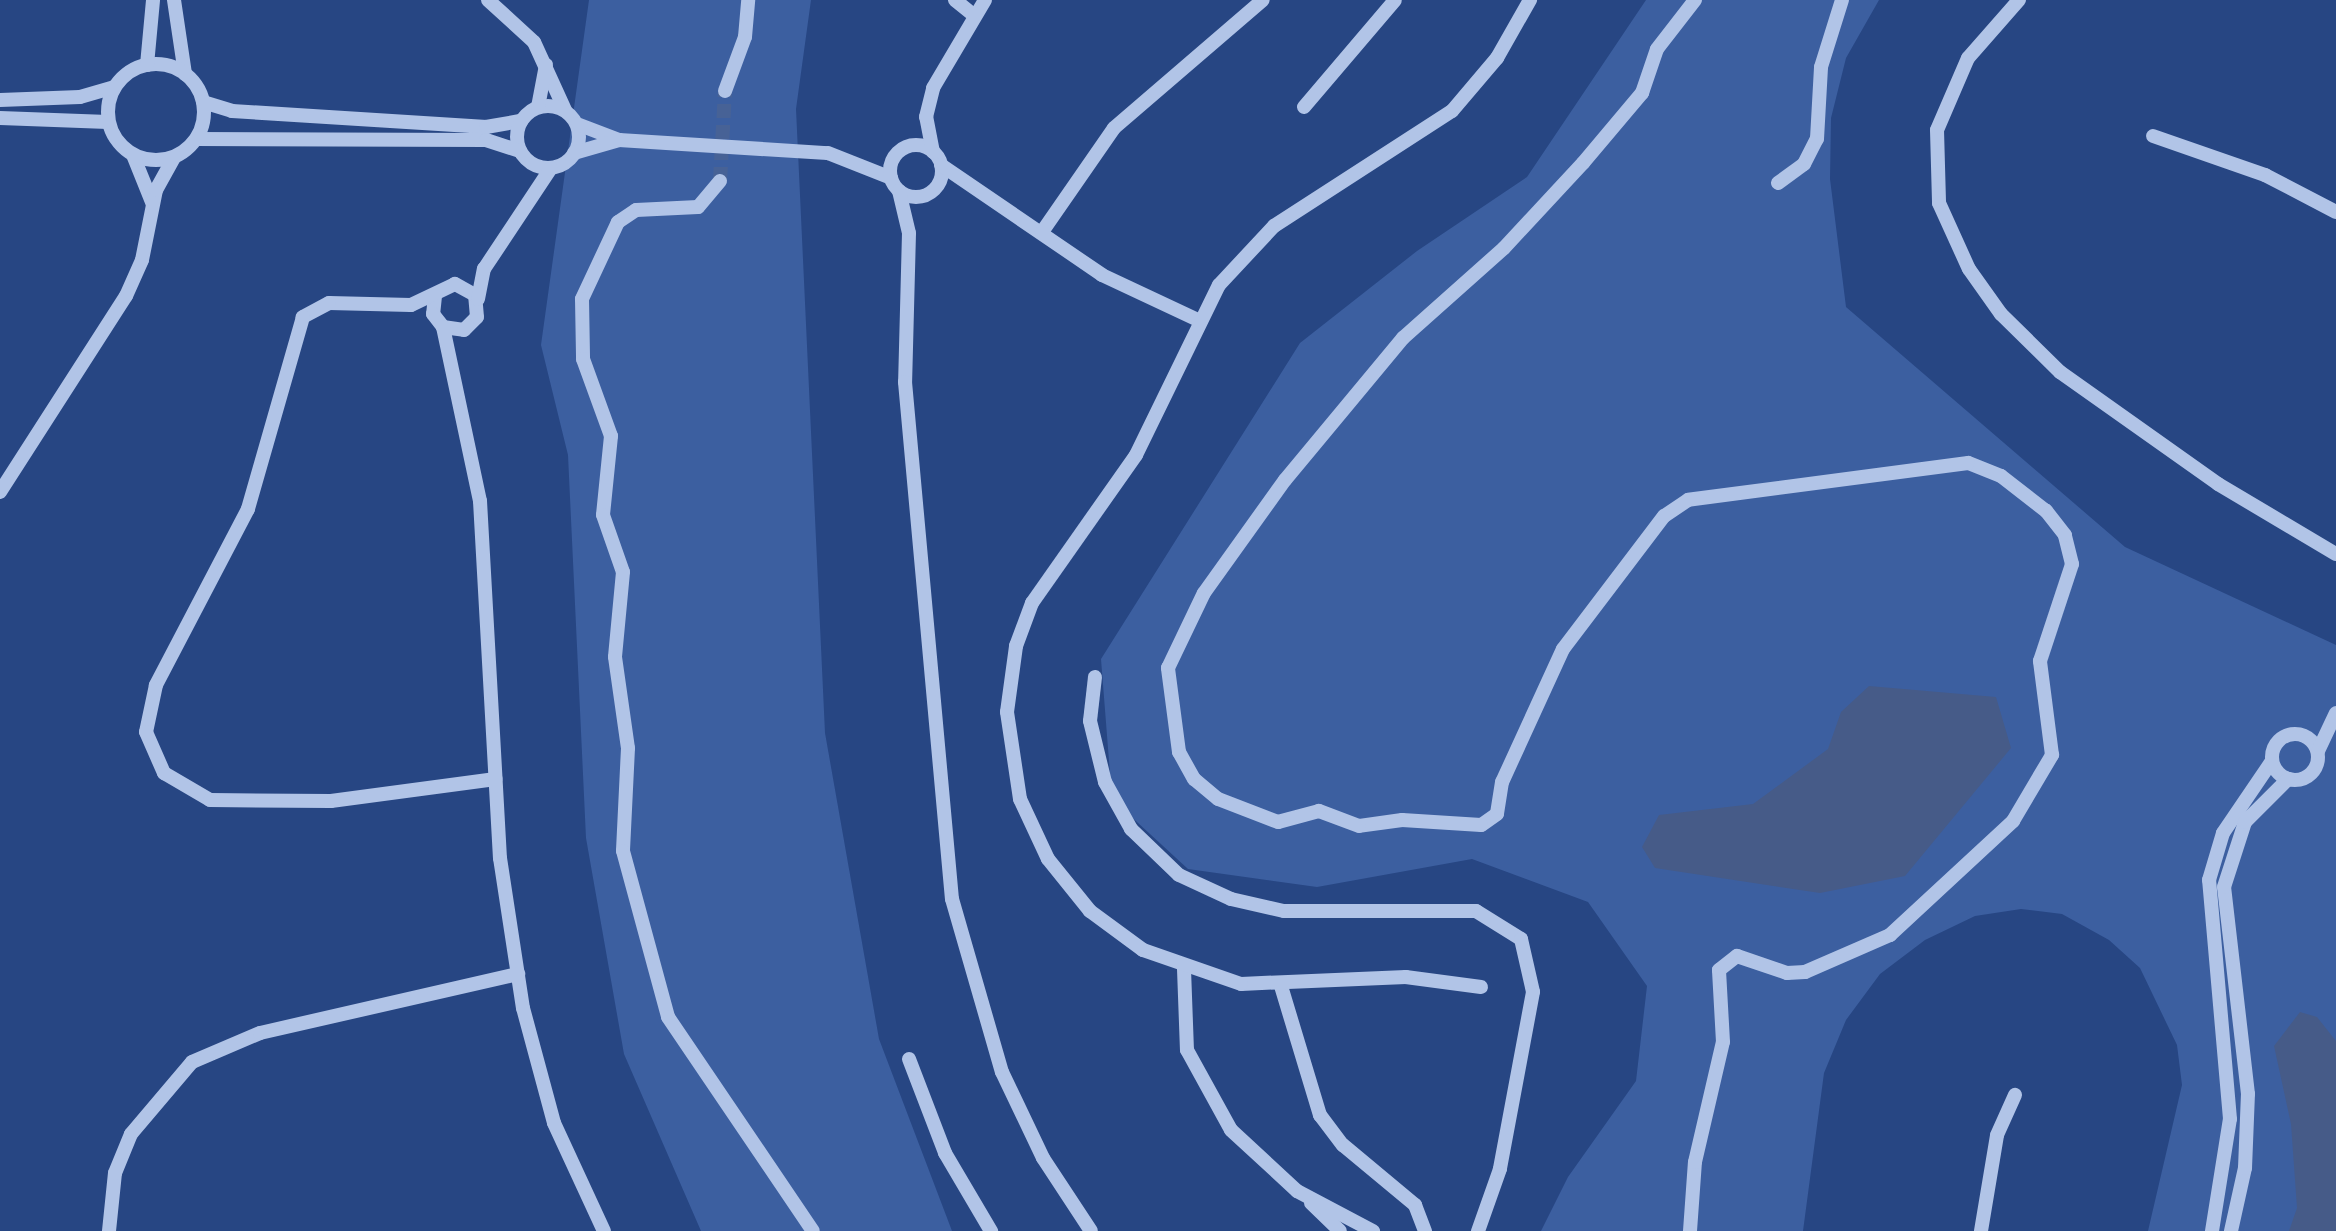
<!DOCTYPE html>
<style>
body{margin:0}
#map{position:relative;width:2336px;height:1231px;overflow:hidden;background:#274683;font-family:"Asap Condensed",sans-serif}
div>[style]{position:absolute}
.green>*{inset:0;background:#3c5fa0}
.water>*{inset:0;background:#465b88}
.minor-tunnel>*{height:14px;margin-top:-7px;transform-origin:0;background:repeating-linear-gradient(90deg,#476296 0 14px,transparent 0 21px)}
.minor>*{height:14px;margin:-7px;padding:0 7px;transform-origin:7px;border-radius:7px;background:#b1c4e7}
.minor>.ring{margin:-7px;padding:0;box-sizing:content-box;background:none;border:14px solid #b1c4e7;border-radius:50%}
span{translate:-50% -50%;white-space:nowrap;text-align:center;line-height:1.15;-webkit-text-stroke:6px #274683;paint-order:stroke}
</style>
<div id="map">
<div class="green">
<div style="clip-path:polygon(589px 0,811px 0,796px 109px,825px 733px,879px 1039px,952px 1231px,701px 1231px,624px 1054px,586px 838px,568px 455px,541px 345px)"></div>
<div style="clip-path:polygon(1646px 0,1879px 0,1846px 58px,1831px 118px,1830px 179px,1846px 307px,2125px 547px,2336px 645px,2336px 1231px,2148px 1231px,2182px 1085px,2177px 1045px,2140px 968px,2109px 940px,2062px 914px,2021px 909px,1975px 916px,1925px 940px,1880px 974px,1846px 1020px,1824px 1073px,1803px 1231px,1541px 1231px,1568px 1177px,1636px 1081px,1647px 986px,1588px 902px,1472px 859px,1317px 887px,1188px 869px,1112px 799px,1101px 659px,1300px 343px,1417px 251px,1527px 177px)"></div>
</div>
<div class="water">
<div style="clip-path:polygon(1869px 686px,1996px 697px,2011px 748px,1905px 876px,1820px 893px,1655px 868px,1642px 847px,1659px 815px,1753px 804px,1828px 749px,1841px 712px)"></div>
<div style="clip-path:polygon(2300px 1012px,2317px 1017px,2336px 1041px,2336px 1231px,2289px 1231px,2297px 1208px,2291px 1124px,2274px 1046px)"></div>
</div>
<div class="minor-tunnel">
<div style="left:720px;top:181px;width:90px;rotate:-86.8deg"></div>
</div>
<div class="minor">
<div style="left:174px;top:0;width:75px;rotate:81.5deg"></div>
<div style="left:488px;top:0;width:62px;rotate:42.4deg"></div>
<div style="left:534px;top:42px;width:75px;rotate:65.5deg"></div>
<div style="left:955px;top:0;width:22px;rotate:39deg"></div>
<div style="left:2019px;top:0;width:77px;rotate:131.3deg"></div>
<div style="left:1968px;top:58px;width:78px;rotate:113.3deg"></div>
<div style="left:1937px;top:130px;width:73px;rotate:88.4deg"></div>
<div style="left:1939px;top:203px;width:72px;rotate:65.6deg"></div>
<div style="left:1969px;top:269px;width:55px;rotate:54.6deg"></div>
<div style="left:2001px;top:314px;width:83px;rotate:44.5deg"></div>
<div style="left:2060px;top:372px;width:194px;rotate:35.3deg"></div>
<div style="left:2218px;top:484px;width:137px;rotate:30.7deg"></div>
<div class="ring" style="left:108px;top:64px;width:82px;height:82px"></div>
<div style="left:147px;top:65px;width:65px;rotate:-84.7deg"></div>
<div style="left:725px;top:91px;width:58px;rotate:-69.7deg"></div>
<div style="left:745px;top:37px;width:37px;rotate:-85deg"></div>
<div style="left:0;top:100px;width:80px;rotate:-2.1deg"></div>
<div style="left:80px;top:97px;width:35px;rotate:-16deg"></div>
<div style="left:203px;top:102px;width:30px;rotate:17deg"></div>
<div style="left:232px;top:111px;width:255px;rotate:3.6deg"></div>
<div style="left:486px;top:127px;width:36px;rotate:-10deg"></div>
<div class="ring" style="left:517px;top:106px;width:48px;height:48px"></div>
<div style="left:538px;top:107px;width:43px;rotate:-79.2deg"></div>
<div style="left:1304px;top:107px;width:140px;rotate:-49.6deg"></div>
<div style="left:0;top:118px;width:108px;rotate:2.1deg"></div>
<div style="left:577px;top:124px;width:45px;rotate:20.9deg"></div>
<div style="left:619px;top:140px;width:209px;rotate:3.6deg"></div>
<div style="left:828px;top:153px;width:68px;rotate:21.6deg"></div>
<div style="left:2153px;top:136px;width:119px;rotate:19.2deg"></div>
<div style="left:2265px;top:175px;width:80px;rotate:27.5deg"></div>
<div style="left:196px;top:139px;width:290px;rotate:0.2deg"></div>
<div style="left:486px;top:140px;width:36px;rotate:18deg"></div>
<div class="ring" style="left:890px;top:145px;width:38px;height:38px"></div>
<div style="left:933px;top:152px;width:36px;rotate:-101deg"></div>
<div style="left:926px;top:117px;width:30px;rotate:-76deg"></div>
<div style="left:933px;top:88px;width:102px;rotate:-59.4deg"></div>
<div style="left:574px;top:153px;width:47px;rotate:-16.1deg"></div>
<div style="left:133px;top:155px;width:51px;rotate:68deg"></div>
<div style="left:941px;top:165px;width:195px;rotate:34.3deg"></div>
<div style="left:1102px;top:275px;width:106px;rotate:25.1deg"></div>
<div style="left:720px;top:181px;width:34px;rotate:130deg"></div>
<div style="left:698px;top:207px;width:62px;rotate:177.2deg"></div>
<div style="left:636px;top:210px;width:22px;rotate:146deg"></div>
<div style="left:618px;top:222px;width:85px;rotate:115.1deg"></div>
<div style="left:582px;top:299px;width:60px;rotate:89deg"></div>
<div style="left:583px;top:359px;width:82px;rotate:70deg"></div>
<div style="left:611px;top:436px;width:79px;rotate:95.8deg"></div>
<div style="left:603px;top:515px;width:60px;rotate:70.7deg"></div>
<div style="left:623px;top:572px;width:85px;rotate:95.4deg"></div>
<div style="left:615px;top:657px;width:92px;rotate:81.9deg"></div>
<div style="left:628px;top:748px;width:103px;rotate:92.8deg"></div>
<div style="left:623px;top:851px;width:172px;rotate:74.8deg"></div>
<div style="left:668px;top:1017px;width:258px;rotate:55.9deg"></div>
<div style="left:1778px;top:183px;width:32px;rotate:-36deg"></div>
<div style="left:1804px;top:164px;width:28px;rotate:-63deg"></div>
<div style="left:1817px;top:139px;width:72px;rotate:-86.8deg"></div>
<div style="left:1821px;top:67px;width:70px;rotate:-72.6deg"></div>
<div style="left:899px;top:191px;width:43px;rotate:76.6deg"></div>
<div style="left:909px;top:233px;width:149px;rotate:91.5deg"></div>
<div style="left:905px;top:382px;width:519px;rotate:84.81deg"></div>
<div style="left:952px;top:899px;width:180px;rotate:73.9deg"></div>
<div style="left:1002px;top:1072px;width:95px;rotate:64.5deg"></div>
<div style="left:1043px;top:1158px;width:87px;rotate:56.7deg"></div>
<div style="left:1042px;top:232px;width:126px;rotate:-55.3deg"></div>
<div style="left:1114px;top:128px;width:196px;rotate:-40.7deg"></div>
<div style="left:435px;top:296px;width:18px;rotate:96deg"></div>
<div style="left:433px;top:314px;width:16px;rotate:52deg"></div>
<div style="left:443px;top:327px;width:21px;rotate:8deg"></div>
<div style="left:464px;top:330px;width:18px;rotate:-45deg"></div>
<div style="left:477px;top:317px;width:22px;rotate:-95deg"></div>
<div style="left:475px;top:295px;width:23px;rotate:-151deg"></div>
<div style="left:455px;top:284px;width:49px;rotate:154.5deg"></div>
<div style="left:411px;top:305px;width:82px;rotate:-178.6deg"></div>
<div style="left:329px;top:303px;width:30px;rotate:152deg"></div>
<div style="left:303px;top:317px;width:200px;rotate:106deg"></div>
<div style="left:248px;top:509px;width:199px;rotate:117.6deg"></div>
<div style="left:156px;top:685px;width:48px;rotate:102deg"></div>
<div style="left:146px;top:732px;width:45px;rotate:66.3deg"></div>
<div style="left:164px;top:773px;width:53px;rotate:30.4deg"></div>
<div style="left:210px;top:800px;width:121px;rotate:0.5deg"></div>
<div style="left:331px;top:801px;width:166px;rotate:-7.6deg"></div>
<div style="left:478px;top:299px;width:31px;rotate:-79deg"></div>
<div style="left:484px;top:269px;width:121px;rotate:-56.4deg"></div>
<div style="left:443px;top:327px;width:178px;rotate:78deg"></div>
<div style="left:480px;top:501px;width:358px;rotate:86.8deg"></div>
<div style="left:500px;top:858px;width:152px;rotate:81.3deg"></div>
<div style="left:523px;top:1008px;width:119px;rotate:74.9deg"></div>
<div style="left:554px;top:1123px;width:119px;rotate:65.2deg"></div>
<div style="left:0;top:492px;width:233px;rotate:-57.3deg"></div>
<div style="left:126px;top:296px;width:39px;rotate:-66deg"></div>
<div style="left:142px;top:260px;width:71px;rotate:-78.7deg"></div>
<div style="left:156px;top:190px;width:38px;rotate:-61deg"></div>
<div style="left:1095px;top:677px;width:44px;rotate:96.5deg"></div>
<div style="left:1090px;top:721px;width:63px;rotate:76.2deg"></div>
<div style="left:1105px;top:782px;width:54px;rotate:61deg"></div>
<div style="left:1131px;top:829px;width:66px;rotate:43.8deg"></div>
<div style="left:1179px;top:875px;width:57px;rotate:24.8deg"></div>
<div style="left:1231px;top:899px;width:54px;rotate:12.8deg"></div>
<div style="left:1284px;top:911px;width:192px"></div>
<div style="left:1476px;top:911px;width:53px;rotate:31.9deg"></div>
<div style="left:1521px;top:939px;width:54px;rotate:77.2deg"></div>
<div style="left:1533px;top:992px;width:180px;rotate:100.6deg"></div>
<div style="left:1500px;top:1169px;width:66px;rotate:109.5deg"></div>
<div class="ring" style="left:2272px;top:734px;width:32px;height:32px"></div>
<div style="left:2318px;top:751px;width:42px;rotate:-64.7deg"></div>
<div style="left:1184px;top:969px;width:81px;rotate:87.9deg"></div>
<div style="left:1187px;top:1050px;width:91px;rotate:61.2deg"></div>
<div style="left:1231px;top:1130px;width:90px;rotate:42.7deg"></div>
<div style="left:1297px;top:1191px;width:86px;rotate:27.8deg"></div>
<div style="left:1281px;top:986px;width:135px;rotate:73.2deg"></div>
<div style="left:1320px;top:1115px;width:38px;rotate:53deg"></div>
<div style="left:1343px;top:1145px;width:94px;rotate:39.8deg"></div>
<div style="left:1415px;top:1205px;width:28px;rotate:69deg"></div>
<div style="left:1481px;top:987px;width:76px;rotate:-172.4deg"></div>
<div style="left:1406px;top:977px;width:165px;rotate:177.6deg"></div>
<div style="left:1241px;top:984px;width:104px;rotate:-160.9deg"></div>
<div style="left:1143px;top:950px;width:66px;rotate:-143.7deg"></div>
<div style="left:1090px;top:911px;width:67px;rotate:-128.9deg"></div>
<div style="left:1048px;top:859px;width:66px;rotate:-115deg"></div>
<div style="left:1020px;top:799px;width:88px;rotate:-98.5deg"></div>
<div style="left:1007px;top:712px;width:67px;rotate:-82.2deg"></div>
<div style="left:1016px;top:646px;width:46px;rotate:-69.6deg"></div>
<div style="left:1032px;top:603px;width:181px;rotate:-54.9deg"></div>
<div style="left:1136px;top:455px;width:189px;rotate:-64deg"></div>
<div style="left:1219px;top:285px;width:81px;rotate:-47deg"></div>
<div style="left:1274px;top:226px;width:212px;rotate:-32.9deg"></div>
<div style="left:1452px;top:111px;width:70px;rotate:-49.7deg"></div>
<div style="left:1497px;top:58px;width:67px;rotate:-60.4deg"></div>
<div style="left:909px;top:1059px;width:101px;rotate:69deg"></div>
<div style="left:945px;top:1153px;width:91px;rotate:59.5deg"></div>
<div style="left:1311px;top:1203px;width:40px;rotate:44deg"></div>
<div style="left:109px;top:1231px;width:58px;rotate:-84.1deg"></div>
<div style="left:115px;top:1173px;width:42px;rotate:-67.7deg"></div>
<div style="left:131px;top:1134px;width:94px;rotate:-49.7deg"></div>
<div style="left:192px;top:1062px;width:74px;rotate:-23.1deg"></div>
<div style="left:260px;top:1033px;width:265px;rotate:-12.9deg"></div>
<div style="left:1690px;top:1231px;width:69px;rotate:-85.9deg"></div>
<div style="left:1695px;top:1162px;width:123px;rotate:-76.9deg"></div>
<div style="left:1723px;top:1042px;width:72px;rotate:-93.2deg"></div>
<div style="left:1719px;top:970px;width:23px;rotate:-38deg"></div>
<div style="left:1737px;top:956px;width:53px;rotate:18.8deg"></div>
<div style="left:1787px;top:973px;width:18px;rotate:-3deg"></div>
<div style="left:1805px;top:972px;width:93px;rotate:-23.5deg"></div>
<div style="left:1890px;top:935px;width:168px;rotate:-42.8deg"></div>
<div style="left:2013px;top:821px;width:77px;rotate:-59.4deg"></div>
<div style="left:2052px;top:755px;width:95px;rotate:-97.3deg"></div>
<div style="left:2040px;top:661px;width:102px;rotate:-71.7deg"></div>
<div style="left:2072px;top:564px;width:30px;rotate:-104deg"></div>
<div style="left:2065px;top:535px;width:31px;rotate:-128deg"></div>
<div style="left:2046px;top:511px;width:57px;rotate:-142.1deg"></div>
<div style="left:2001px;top:476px;width:35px;rotate:-158deg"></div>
<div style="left:1968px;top:463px;width:282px;rotate:172.5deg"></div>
<div style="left:1688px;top:500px;width:29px;rotate:146deg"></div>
<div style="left:1664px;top:516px;width:167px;rotate:127.2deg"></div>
<div style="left:1563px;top:649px;width:146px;rotate:114.6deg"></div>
<div style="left:1502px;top:782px;width:32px;rotate:99deg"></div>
<div style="left:1497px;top:814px;width:19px;rotate:145deg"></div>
<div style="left:1481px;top:825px;width:79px;rotate:-176.4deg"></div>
<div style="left:1402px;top:820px;width:43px;rotate:172.1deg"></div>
<div style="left:1359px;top:826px;width:43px;rotate:-159.4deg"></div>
<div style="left:1319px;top:811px;width:42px;rotate:165deg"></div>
<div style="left:1278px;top:822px;width:64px;rotate:-159deg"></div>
<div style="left:1218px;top:799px;width:31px;rotate:-140deg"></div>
<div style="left:1194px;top:779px;width:31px;rotate:-119deg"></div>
<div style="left:1179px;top:752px;width:85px;rotate:-97.5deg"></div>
<div style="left:1168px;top:668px;width:83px;rotate:-64.4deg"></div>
<div style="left:1204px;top:593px;width:139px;rotate:-54.4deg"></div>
<div style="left:1285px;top:480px;width:185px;rotate:-50.3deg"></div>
<div style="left:1403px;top:338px;width:135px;rotate:-41.7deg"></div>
<div style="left:1504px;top:248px;width:116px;rotate:-47.1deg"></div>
<div style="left:1583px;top:163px;width:92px;rotate:-49.9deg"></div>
<div style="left:1642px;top:93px;width:46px;rotate:-71.2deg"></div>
<div style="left:1657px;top:49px;width:62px;rotate:-52.2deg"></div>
<div style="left:1981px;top:1231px;width:97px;rotate:-80.5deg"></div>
<div style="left:1997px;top:1135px;width:44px;rotate:-65.8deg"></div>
<div style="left:2212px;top:1231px;width:113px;rotate:-80.9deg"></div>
<div style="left:2230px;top:1119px;width:240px;rotate:-95deg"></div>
<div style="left:2209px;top:880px;width:49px;rotate:-73.4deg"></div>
<div style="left:2223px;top:833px;width:87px;rotate:-55.8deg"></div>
<div style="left:2231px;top:1231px;width:65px;rotate:-77.5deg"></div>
<div style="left:2245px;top:1168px;width:74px;rotate:-87.7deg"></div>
<div style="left:2248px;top:1094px;width:208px;rotate:-96.6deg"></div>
<div style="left:2224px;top:887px;width:68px;rotate:-72.1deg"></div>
<div style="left:2245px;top:822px;width:61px;rotate:-45deg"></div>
</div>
</div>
